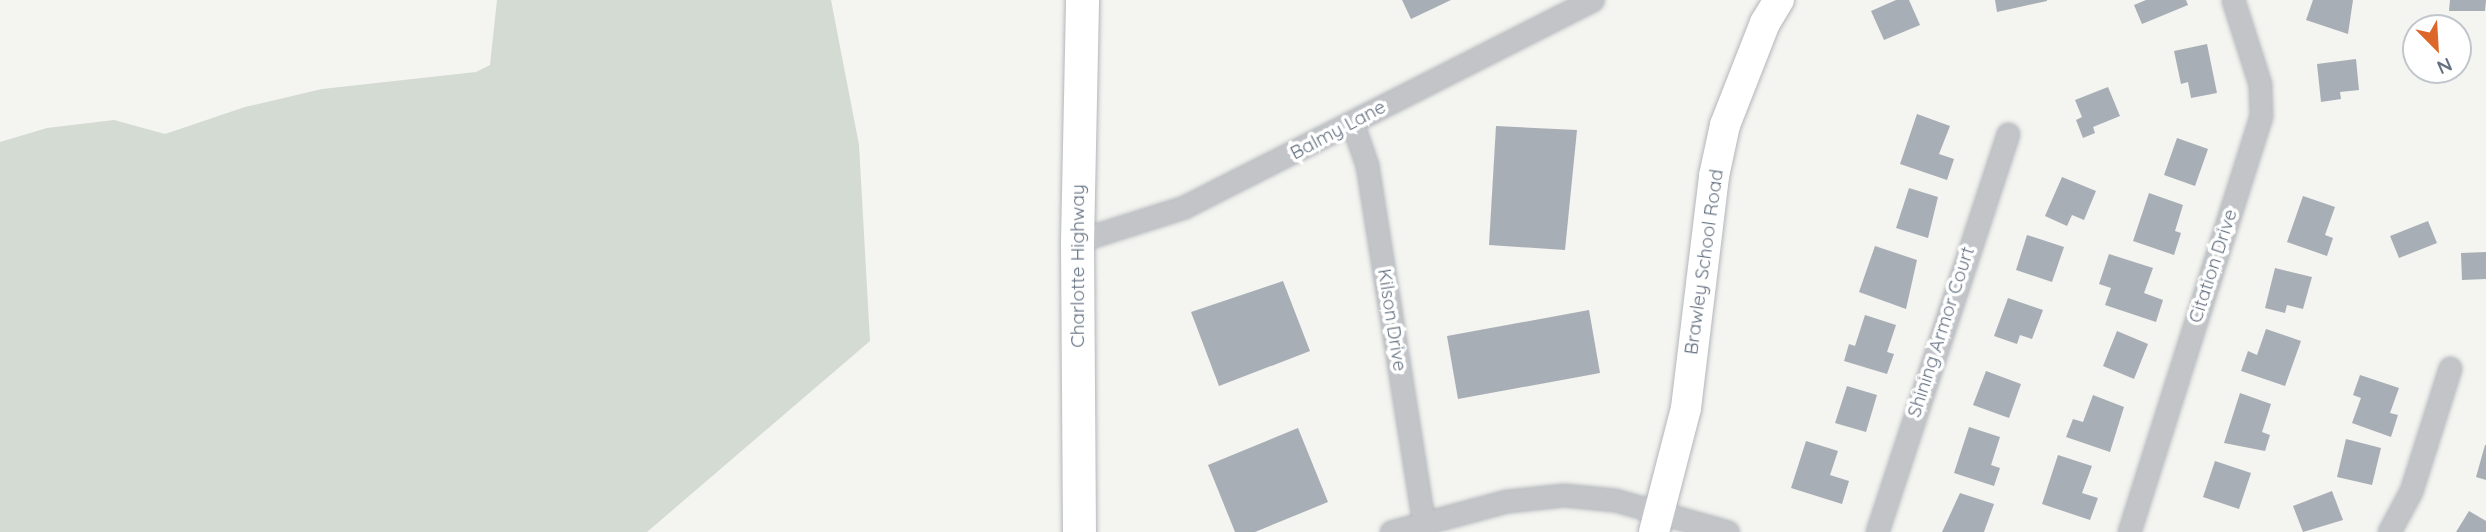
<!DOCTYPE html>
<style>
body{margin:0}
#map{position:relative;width:2486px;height:532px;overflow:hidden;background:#f4f4f0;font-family:Quicksand,sans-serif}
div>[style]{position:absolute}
.green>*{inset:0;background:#d4dbd2}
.building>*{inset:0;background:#a8aeb5}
.roads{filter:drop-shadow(0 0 2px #b2b6bb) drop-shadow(0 0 2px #b2b6bb)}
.minor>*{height:21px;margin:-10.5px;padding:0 10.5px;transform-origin:10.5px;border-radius:10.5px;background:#c2c4c8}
.secondary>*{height:30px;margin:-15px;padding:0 15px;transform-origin:15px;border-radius:15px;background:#fff}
.primary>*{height:33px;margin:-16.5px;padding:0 16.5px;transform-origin:16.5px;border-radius:16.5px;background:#fff}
span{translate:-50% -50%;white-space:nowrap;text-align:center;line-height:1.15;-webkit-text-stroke:7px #fff;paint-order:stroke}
.street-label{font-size:19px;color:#647181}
.north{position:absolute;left:2402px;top:14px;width:70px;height:70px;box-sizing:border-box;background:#fff;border:2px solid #c1c6cd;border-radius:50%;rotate:156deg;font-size:19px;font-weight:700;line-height:28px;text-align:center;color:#647181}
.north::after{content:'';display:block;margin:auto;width:24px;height:32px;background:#dd6728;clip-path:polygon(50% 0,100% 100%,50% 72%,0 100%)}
</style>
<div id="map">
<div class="green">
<div style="clip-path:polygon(497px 0,831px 0,859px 145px,870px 341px,647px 532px,0 532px,0 142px,47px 128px,114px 120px,165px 134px,245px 107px,322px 89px,476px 72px,490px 65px)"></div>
</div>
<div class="building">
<div style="clip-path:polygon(1402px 0,1451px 0,1411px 19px)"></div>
<div style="clip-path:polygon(1896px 0,1909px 0,1920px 25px,1884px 40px,1871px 11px)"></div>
<div style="clip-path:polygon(1995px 0,2047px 0,2047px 1px,1997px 12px)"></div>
<div style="clip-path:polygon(2146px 0,2186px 0,2188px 5px,2142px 24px,2134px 5px)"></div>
<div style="clip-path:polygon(2313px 0,2353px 0,2348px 34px,2306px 20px)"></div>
<div style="clip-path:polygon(2450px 0,2486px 0,2485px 11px,2449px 11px)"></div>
<div style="clip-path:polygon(2207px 44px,2217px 93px,2191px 98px,2188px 82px,2181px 84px,2174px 51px)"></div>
<div style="clip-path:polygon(2356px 59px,2359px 90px,2340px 92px,2341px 99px,2321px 102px,2317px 64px)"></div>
<div style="clip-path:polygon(2108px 87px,2120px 116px,2093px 127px,2095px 133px,2083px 138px,2076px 120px,2082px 117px,2075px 100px)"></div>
<div style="clip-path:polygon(1917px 114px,1950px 126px,1939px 154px,1954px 159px,1947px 180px,1900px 164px)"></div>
<div style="clip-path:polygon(1496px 126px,1577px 130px,1565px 250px,1489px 245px)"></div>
<div style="clip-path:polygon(2177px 138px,2208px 149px,2195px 186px,2164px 175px)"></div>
<div style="clip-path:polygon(2062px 177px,2096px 191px,2084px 220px,2072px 215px,2067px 226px,2045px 216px)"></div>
<div style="clip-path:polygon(1909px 188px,1938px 197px,1928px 238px,1896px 228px)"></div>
<div style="clip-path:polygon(2149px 193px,2183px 205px,2175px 231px,2181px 233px,2174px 255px,2133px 241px)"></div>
<div style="clip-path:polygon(2303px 196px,2335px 207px,2325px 235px,2333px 238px,2327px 256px,2287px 242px)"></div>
<div style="clip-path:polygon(2428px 221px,2437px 243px,2399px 258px,2390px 236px)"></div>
<div style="clip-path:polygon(2027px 235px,2064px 247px,2052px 282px,2016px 270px)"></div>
<div style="clip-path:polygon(1875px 246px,1917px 260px,1906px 309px,1859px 292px)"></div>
<div style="clip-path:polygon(2486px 252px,2486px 279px,2462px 280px,2461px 253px)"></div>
<div style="clip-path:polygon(2109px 254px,2153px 268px,2144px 293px,2163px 300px,2156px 322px,2105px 305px,2111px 288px,2099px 284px)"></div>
<div style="clip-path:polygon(2275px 268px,2312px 277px,2303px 309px,2287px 305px,2285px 313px,2265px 308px)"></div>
<div style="clip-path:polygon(1283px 281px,1310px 351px,1219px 386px,1191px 312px)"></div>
<div style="clip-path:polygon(2008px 298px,2043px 310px,2032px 339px,2020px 335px,2017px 344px,1994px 336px)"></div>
<div style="clip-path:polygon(1589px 310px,1600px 373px,1458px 399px,1447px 336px)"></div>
<div style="clip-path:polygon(1865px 315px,1896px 325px,1887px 352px,1894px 354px,1887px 374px,1844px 361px,1849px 344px,1855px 346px)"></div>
<div style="clip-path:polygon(2266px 329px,2301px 341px,2285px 386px,2241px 371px,2248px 351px,2257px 355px)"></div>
<div style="clip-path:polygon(2117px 331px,2148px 344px,2134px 379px,2103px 366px)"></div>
<div style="clip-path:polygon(1986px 371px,2021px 384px,2009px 418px,1973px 405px)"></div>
<div style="clip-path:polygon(2360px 375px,2399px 388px,2390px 413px,2398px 415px,2391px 437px,2352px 423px,2361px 398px,2353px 395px)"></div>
<div style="clip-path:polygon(1847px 386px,1877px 395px,1866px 432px,1835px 423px)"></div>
<div style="clip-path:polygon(2240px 393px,2271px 404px,2262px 432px,2270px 435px,2265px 451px,2224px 443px)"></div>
<div style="clip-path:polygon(2093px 395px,2124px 407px,2110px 452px,2066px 437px,2073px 419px,2083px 422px)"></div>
<div style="clip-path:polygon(1969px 427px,2000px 437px,1991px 465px,2000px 468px,1994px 486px,1954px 473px)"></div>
<div style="clip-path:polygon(1298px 428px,1328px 502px,1255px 532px,1235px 532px,1208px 465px)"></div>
<div style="clip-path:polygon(2346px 439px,2381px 448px,2372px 485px,2337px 477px)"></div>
<div style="clip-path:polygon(1806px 441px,1838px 451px,1830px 475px,1849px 481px,1842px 504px,1791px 488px)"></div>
<div style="clip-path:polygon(2485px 445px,2486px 445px,2486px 480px,2476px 477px)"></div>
<div style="clip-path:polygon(2058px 455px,2092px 466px,2082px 493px,2098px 498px,2090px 520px,2042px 504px)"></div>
<div style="clip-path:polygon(2215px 461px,2251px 473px,2239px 509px,2203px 497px)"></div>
<div style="clip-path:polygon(2332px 491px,2343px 520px,2303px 532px,2293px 506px)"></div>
<div style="clip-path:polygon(1960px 493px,1994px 504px,1984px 532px,1942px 532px)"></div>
<div style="clip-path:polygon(2469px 511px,2486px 521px,2486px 532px,2456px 532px)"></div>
</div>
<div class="roads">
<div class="minor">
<div style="left:1352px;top:122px;width:46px;rotate:70.8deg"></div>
<div style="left:1367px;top:165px;width:359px;rotate:81deg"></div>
<div style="left:1077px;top:241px;width:112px;rotate:-17.6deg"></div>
<div style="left:1184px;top:207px;width:458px;rotate:-26.9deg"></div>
<div style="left:1391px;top:532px;width:120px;rotate:-15deg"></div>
<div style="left:1507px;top:501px;width:57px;rotate:-6deg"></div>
<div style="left:1564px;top:495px;width:51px;rotate:5.6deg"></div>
<div style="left:1615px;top:500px;width:117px;rotate:15.8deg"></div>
<div style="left:1877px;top:532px;width:419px;rotate:-71.8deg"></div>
<div style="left:2129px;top:532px;width:436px;rotate:-72.4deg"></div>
<div style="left:2261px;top:116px;width:32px;rotate:-92deg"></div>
<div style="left:2260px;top:84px;width:88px;rotate:-107.8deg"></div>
<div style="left:2389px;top:532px;width:47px;rotate:-61.8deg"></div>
<div style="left:2411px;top:491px;width:129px;rotate:-72.4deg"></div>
</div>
<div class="secondary">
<div style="left:1654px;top:532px;width:128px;rotate:-75.5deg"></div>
<div style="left:1686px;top:408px;width:234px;rotate:-83.1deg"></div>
<div style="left:1714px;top:176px;width:52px;rotate:-77.8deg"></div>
<div style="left:1725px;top:125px;width:110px;rotate:-68.6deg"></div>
<div style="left:1765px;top:23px;width:27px;rotate:-59deg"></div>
</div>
<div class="primary">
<div style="left:1079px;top:532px;width:291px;rotate:-90.4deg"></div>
<div style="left:1077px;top:241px;width:241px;rotate:-88.8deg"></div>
</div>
</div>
<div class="street-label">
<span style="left:1338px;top:130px;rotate:-28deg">Balmy Lane</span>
<span style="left:1704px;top:262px;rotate:-82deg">Brawley School Road</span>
<span style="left:1078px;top:266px;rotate:-90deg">Charlotte Highway</span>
<span style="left:2213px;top:266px;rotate:-72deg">Citation Drive</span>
<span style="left:1392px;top:320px;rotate:81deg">Kilson Drive</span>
<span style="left:1941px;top:332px;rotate:-72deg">Shining Armor Court</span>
</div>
<div class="north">N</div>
</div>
